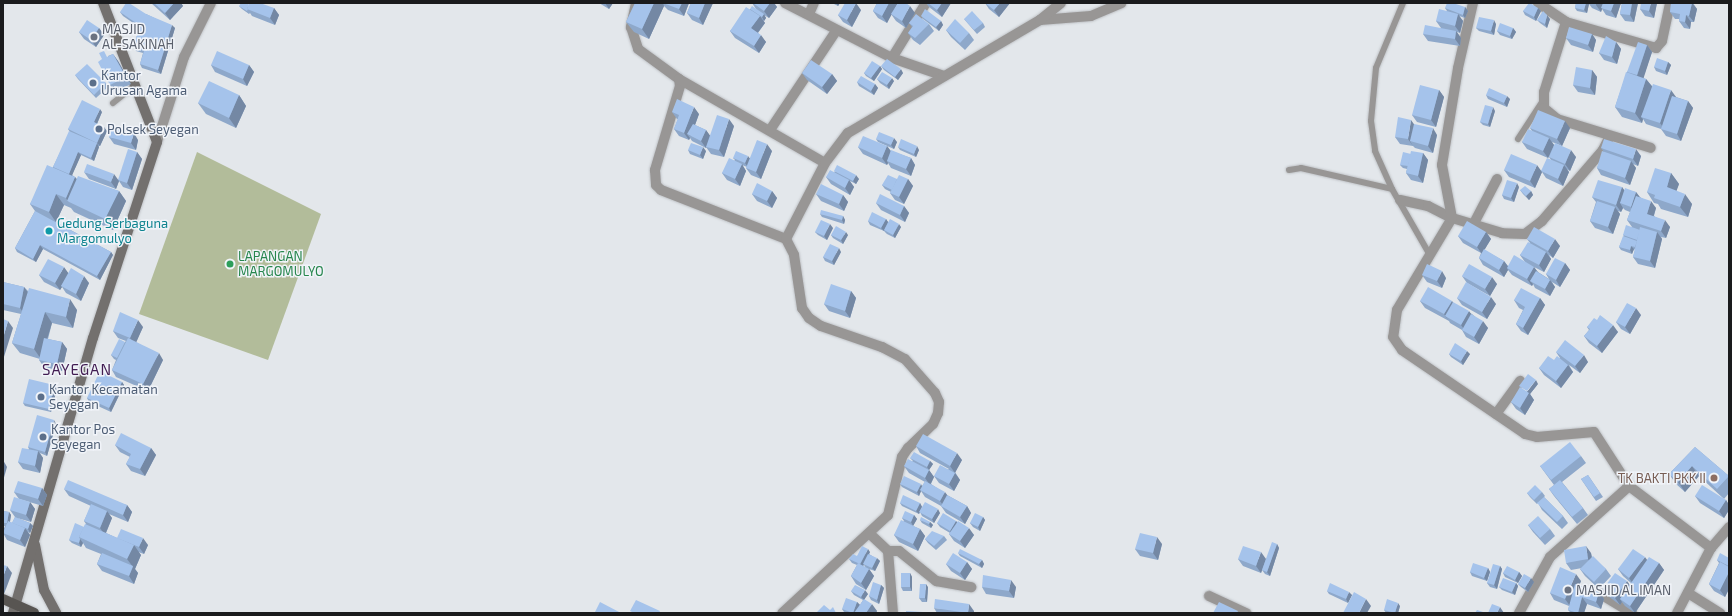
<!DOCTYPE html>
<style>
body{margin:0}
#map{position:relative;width:1732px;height:616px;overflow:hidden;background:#e3e7eb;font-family:"Exo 2",sans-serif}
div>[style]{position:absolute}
.green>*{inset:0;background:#b2bc9a}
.roads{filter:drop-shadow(0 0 1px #bfc2c6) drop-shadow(0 0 1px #bfc2c6)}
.lane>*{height:6px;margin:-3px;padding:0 3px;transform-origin:3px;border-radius:3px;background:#989695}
.street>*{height:10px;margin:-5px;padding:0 5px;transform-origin:5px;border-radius:5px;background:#989695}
.secondary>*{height:10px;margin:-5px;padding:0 5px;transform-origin:5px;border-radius:5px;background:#73706e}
.primary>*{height:10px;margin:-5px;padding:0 5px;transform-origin:5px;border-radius:5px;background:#585552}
.wall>*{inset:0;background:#8ea8ca}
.shaded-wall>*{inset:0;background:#7488a4}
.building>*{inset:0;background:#a5c3eb}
.dots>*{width:11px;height:11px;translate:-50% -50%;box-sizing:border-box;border:2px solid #f1f4f9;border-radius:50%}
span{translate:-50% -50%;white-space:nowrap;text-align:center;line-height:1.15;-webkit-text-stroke:3px #f1f4f9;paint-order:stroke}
.worship-label{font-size:13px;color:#5b616d}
.left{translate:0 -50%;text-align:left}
.service-label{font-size:13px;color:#4e5e75}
.culture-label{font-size:13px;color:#0d838f}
.leisure-label{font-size:13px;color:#27864d}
.education-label{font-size:13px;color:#785e54}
.right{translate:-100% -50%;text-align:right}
.quarter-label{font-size:15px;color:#411c52;letter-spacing:1px}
.frame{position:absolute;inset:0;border:4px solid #1a1b1d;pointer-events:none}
</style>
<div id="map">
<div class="green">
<div style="clip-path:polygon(197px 152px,321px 214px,268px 360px,139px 314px)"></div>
</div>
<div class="roads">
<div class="lane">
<div style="left:1403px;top:3px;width:70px;rotate:112.6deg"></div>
<div style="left:1376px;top:68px;width:53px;rotate:95.4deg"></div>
<div style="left:1371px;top:121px;width:30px;rotate:82deg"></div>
<div style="left:1375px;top:151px;width:42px;rotate:65.9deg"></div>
<div style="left:1392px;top:189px;width:76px;rotate:60.1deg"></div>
<div style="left:113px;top:103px;width:28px;rotate:-39deg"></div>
<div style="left:1518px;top:139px;width:44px;rotate:-57deg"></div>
<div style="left:1289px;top:170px;width:12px;rotate:-9deg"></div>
<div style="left:1301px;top:168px;width:93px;rotate:13deg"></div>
</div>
<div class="street">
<div style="left:636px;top:3px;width:25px;rotate:102deg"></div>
<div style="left:631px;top:27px;width:23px;rotate:72deg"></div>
<div style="left:638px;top:49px;width:51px;rotate:36.2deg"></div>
<div style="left:679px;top:79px;width:7px;rotate:82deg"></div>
<div style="left:680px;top:86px;width:88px;rotate:106.6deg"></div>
<div style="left:655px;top:170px;width:15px;rotate:86deg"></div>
<div style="left:656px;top:185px;width:7px;rotate:45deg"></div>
<div style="left:661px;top:190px;width:134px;rotate:21.4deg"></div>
<div style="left:786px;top:239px;width:18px;rotate:63deg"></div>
<div style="left:794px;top:255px;width:54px;rotate:81.4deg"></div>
<div style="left:802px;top:308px;width:12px;rotate:55deg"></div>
<div style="left:809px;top:318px;width:14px;rotate:34deg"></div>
<div style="left:821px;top:326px;width:65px;rotate:19deg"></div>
<div style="left:882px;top:347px;width:26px;rotate:28deg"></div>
<div style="left:905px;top:359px;width:45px;rotate:48.6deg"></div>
<div style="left:935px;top:393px;width:10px;rotate:66deg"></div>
<div style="left:939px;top:402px;width:11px;rotate:95deg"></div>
<div style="left:938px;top:413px;width:12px;rotate:114deg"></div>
<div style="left:933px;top:424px;width:35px;rotate:136deg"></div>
<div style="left:908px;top:448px;width:11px;rotate:124deg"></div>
<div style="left:902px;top:457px;width:60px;rotate:103.6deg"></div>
<div style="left:888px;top:515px;width:144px;rotate:137.2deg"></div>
<div style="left:785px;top:3px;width:120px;rotate:27.2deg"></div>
<div style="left:892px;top:58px;width:55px;rotate:19.1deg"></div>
<div style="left:1538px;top:3px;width:34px;rotate:34deg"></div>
<div style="left:1566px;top:22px;width:73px;rotate:107.4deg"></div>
<div style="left:1544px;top:92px;width:16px;rotate:90deg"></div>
<div style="left:1544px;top:108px;width:17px;rotate:40deg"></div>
<div style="left:1557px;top:119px;width:98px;rotate:17.1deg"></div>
<div style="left:809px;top:14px;width:12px;rotate:-66deg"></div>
<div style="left:1040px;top:20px;width:51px;rotate:-4.5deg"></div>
<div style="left:1091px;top:16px;width:33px;rotate:-23deg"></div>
<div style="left:1566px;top:22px;width:94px;rotate:16.1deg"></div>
<div style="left:1656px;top:48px;width:9px;rotate:-49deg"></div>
<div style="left:1662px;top:41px;width:39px;rotate:-78deg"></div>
<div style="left:892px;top:58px;width:65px;rotate:-58.3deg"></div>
<div style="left:679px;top:79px;width:168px;rotate:29.9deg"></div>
<div style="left:770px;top:130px;width:119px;rotate:-56.3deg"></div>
<div style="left:1610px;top:136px;width:16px;rotate:117deg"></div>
<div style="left:1603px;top:150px;width:94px;rotate:130.7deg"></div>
<div style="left:1542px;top:221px;width:21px;rotate:143deg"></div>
<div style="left:1525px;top:234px;width:23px;rotate:-178deg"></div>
<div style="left:1502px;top:233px;width:52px;rotate:-163.3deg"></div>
<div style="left:1452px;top:218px;width:107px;rotate:120.9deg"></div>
<div style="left:1397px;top:310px;width:27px;rotate:98deg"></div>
<div style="left:1393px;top:337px;width:16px;rotate:55deg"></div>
<div style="left:1402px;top:350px;width:149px;rotate:34.3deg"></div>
<div style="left:1525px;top:434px;width:12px;rotate:14deg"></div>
<div style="left:1537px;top:437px;width:57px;rotate:-5deg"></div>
<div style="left:1594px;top:432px;width:64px;rotate:57.1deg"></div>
<div style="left:1629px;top:486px;width:103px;rotate:37.1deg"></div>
<div style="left:157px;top:142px;width:89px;rotate:-72.4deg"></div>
<div style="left:184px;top:57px;width:60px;rotate:-63.4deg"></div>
<div style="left:1400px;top:200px;width:29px;rotate:12deg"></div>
<div style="left:1428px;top:206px;width:27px;rotate:27deg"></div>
<div style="left:1452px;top:218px;width:54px;rotate:-100.7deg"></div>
<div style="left:1442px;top:165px;width:98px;rotate:-80.6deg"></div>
<div style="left:1458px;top:68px;width:67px;rotate:-77deg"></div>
<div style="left:1473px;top:225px;width:52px;rotate:-62.4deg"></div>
<div style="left:786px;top:239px;width:85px;rotate:-62.8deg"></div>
<div style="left:825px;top:163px;width:38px;rotate:-53deg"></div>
<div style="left:848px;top:133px;width:223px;rotate:-30.5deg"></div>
<div style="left:1040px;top:20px;width:27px;rotate:-39deg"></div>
<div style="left:1496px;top:414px;width:41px;rotate:-54deg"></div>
<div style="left:870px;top:534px;width:25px;rotate:43deg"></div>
<div style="left:888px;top:551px;width:62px;rotate:85.4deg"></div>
<div style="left:888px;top:551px;width:11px"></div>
<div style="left:899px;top:551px;width:48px;rotate:39deg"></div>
<div style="left:936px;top:581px;width:36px;rotate:10deg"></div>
<div style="left:1597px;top:592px;width:41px;rotate:31deg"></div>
<div style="left:1688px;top:593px;width:38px;rotate:32deg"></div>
<div style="left:1209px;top:596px;width:41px;rotate:24.7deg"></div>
<div style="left:1519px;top:613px;width:64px;rotate:-61deg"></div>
<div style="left:1550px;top:557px;width:106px;rotate:-41.9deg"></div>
<div style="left:1677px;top:613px;width:73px;rotate:-62.4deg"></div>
<div style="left:1711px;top:548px;width:28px;rotate:-49deg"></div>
</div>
<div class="secondary">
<div style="left:35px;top:545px;width:46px;rotate:78.7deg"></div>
<div style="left:44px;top:590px;width:26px;rotate:62deg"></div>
<div style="left:13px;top:613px;width:286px;rotate:-73.8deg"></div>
<div style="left:93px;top:338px;width:206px;rotate:-71.9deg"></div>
<div style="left:157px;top:142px;width:149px;rotate:-111.2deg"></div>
</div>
<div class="primary">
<div style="left:3px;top:599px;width:34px;rotate:24deg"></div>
</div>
</div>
<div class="wall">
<div style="clip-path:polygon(151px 3px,181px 3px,183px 6px,170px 20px)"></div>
<div style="clip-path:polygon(599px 3px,613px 3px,609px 9px)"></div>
<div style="clip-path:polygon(635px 3px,689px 3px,684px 16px,668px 10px,664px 6px,649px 39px,634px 32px,626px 22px)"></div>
<div style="clip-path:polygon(691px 3px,713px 3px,703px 25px,692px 20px,687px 13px)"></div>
<div style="clip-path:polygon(752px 3px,774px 3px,777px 7px,769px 18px,764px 15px,766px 18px,764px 21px,763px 20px,765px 23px,758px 33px,766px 42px,759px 53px,735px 38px,730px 31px,750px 9px,756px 9px)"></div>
<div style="clip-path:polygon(832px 3px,840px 3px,838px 6px)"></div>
<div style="clip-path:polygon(877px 3px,898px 3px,894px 9px,915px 13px,910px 21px,929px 24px,934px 31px,920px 45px,913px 40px,908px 33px,912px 27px,909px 23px,906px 28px,896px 21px,891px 14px,887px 23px,878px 18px,873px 11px)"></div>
<div style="clip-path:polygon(926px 3px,951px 3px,942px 17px,929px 7px)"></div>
<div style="clip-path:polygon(985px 3px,1010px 3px,999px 17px,989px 9px)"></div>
<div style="clip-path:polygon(1576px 3px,1621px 3px,1616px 18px,1606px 15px,1602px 9px,1601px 12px,1592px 8px,1589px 4px,1587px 13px,1577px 11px,1575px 8px)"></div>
<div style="clip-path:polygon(1622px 3px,1638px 3px,1634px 22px,1625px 21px,1620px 14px)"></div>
<div style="clip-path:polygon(1657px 3px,1654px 18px,1645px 16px,1640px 9px)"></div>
<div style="clip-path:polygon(1671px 3px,1693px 3px,1697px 9px,1694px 22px,1691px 22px,1690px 29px,1684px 28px,1679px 21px,1679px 19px,1675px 19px,1670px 12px)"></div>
<div style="clip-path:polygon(239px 6px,274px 8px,279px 15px,275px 25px,252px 16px,250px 13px,249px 14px,242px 9px)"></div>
<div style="clip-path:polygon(1465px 7px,1468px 11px,1465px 18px,1459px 16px,1463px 21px,1460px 33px,1457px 32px,1461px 38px,1460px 46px,1428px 41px,1423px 34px,1441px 28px,1436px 21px,1447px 11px,1445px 8px)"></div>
<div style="clip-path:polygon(1538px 8px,1541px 11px,1536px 21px,1525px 15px,1523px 11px)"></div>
<div style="clip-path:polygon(861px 10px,852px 27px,843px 22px,838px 15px)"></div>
<div style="clip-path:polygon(120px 12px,146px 14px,175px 28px,161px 74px,142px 68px,140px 64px,143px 53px,136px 51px,134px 48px,139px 27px,123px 16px)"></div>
<div style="clip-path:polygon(921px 16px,941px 21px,943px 25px,939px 31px,923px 19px)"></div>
<div style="clip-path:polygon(964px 19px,983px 23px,985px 27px,977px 34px)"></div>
<div style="clip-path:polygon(1550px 19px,1547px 28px,1540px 23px,1537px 20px)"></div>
<div style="clip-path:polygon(1496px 24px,1494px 35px,1479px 31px,1476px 28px)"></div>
<div style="clip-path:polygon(99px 28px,104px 35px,96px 47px,84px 39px,79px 32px)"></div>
<div style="clip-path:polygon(1513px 28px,1516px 32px,1512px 39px,1500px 35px,1497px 31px)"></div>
<div style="clip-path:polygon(946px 30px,969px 33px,974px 40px,965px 50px,951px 37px)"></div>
<div style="clip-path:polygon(1592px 34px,1596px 40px,1593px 52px,1571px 45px,1566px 38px)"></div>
<div style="clip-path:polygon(1616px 42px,1621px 49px,1617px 64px,1604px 60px,1599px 53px)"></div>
<div style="clip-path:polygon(1647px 45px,1652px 52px,1643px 78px,1646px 79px,1652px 86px,1676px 97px,1688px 101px,1693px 108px,1681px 141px,1666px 136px,1661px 129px,1646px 124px,1643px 119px,1642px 123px,1622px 117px,1615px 107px,1627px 72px)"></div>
<div style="clip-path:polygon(113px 54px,118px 61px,131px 84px,115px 92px,110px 85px,108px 56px)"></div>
<div style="clip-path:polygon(1668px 62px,1671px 65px,1667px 75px,1656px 71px,1654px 67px)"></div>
<div style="clip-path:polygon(211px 65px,249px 65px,254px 72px,247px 86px,215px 72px)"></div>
<div style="clip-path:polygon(880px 66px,882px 69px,874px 81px,866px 76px,864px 73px)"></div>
<div style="clip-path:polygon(881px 66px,903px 73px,898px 80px,884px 70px)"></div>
<div style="clip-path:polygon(1592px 70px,1597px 77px,1595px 95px,1578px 92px,1573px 85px)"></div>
<div style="clip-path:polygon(802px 73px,832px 74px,837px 81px,827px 94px,807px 80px)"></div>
<div style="clip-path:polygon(75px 75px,106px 83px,108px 87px,96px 98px,78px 79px)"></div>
<div style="clip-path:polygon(877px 79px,894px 81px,889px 89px,880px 83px)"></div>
<div style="clip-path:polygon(857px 82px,875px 84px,878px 88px,874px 95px,859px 86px)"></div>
<div style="clip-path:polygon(1439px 90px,1444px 97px,1436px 127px,1417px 122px,1412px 115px)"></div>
<div style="clip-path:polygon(239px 95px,246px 106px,236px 128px,206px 114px,198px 103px)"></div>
<div style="clip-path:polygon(1486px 95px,1510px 99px,1507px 107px,1488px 99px)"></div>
<div style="clip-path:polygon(1495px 111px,1490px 127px,1483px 125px,1480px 122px)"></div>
<div style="clip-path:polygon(102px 112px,97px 124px,107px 131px,100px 146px,98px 146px,99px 147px,94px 161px,81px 155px,72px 175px,75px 177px,77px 179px,119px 191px,126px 201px,113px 230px,74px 212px,71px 208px,64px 205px,56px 222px,111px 252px,113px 255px,100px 280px,43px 249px,36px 262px,17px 252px,15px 248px,35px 211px,30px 204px,53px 167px,70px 132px,68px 129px)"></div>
<div style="clip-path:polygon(672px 112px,699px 114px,695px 125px,706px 130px,710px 136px,734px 126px,724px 157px,711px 154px,706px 147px,707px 146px,706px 148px,692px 141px,690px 138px,689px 140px,679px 136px,674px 129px,678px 119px,677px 119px)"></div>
<div style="clip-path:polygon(1530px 128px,1570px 128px,1562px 146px,1552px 142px,1554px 145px,1576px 157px,1570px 171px,1566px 169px,1569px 172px,1563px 186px,1546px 178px,1542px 172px,1535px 188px,1509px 177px,1504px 170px,1541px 171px,1551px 160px,1549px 157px,1548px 158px,1527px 149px,1522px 142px,1532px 131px)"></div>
<div style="clip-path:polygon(1437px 135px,1433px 153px,1415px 148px,1413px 146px,1400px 144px,1395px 137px)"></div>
<div style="clip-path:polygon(109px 137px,138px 140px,136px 150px,114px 144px)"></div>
<div style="clip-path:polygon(876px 139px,897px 142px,894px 149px,878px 142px)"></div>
<div style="clip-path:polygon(887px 146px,891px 151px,911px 158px,915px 165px,911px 176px,891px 168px,888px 163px,887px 165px,863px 154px,858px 147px)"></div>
<div style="clip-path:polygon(898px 147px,919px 150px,916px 157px,900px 150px)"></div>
<div style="clip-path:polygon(1601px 148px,1641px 156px,1638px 166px,1633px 164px,1636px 168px,1630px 185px,1601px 175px,1597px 168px,1604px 152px)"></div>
<div style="clip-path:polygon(688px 150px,706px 151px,703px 159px,690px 154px)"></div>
<div style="clip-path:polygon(772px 151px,761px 179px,751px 175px,746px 168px,747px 167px,742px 165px,746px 171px,740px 186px,727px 180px,722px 173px,735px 160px,733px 158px,750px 158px)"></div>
<div style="clip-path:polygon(137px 152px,142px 159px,132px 190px,123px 187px,119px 181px,116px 189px,89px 179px,84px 172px,118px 180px)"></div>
<div style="clip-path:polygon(1423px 153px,1428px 160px,1423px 183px,1411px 180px,1406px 173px,1407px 169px,1403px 168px,1400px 165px,1411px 154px)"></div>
<div style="clip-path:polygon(834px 171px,859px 179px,856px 184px,850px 181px,854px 187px,850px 195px,831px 184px,826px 177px,835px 172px)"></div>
<div style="clip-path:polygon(1671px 173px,1679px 184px,1676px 191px,1692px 204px,1688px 217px,1661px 209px,1658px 204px,1654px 203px,1647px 192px)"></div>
<div style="clip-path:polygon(897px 179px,908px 179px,913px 186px,904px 204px,895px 200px,890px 193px,891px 192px,885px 189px,882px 185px)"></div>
<div style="clip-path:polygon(1519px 187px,1514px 202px,1504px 199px,1502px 195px)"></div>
<div style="clip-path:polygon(1622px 187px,1624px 190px,1636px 192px,1640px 197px,1656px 208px,1654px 216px,1670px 227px,1666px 238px,1661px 237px,1662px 239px,1655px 268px,1638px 264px,1633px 257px,1635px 250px,1634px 249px,1632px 254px,1621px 250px,1619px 247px,1624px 236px,1623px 235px,1632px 227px,1627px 220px,1630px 212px,1625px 210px,1623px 208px,1621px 212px,1618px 211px,1620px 214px,1613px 234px,1595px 228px,1590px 221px,1596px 202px,1592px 197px)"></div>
<div style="clip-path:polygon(1520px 190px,1531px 191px,1533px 195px,1529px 200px,1523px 194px)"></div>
<div style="clip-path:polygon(772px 191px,777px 198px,772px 208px,757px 201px,752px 194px)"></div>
<div style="clip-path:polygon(816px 194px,843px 195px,848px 202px,844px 211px,821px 201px)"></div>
<div style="clip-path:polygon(876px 203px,904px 206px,909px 213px,905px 222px,881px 210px)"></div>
<div style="clip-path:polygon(820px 214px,843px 216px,845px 220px,844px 224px,822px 217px)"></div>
<div style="clip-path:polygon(886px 219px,888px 222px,901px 227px,895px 238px,887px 234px,884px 231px,870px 225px,868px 221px)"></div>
<div style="clip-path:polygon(833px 228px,827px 240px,818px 235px,815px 232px)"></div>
<div style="clip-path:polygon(1486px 232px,1491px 239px,1484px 250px,1504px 261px,1508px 266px,1525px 262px,1520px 255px,1530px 243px,1527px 239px,1560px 246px,1553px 258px,1549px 255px,1551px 259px,1544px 272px,1534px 267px,1538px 272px,1549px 279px,1546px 274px,1565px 263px,1570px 270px,1560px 287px,1552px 282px,1555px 287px,1550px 296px,1535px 288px,1533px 284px,1532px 286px,1512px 275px,1508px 270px,1504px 277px,1483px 265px,1479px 258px,1481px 253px,1463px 243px,1458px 236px)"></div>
<div style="clip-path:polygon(831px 235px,848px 235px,843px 244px,833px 238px)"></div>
<div style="clip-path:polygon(841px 252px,834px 265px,825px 261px,823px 257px)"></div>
<div style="clip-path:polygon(68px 273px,89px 283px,81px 301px,66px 293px,62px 287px,60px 290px,44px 282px,39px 275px)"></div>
<div style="clip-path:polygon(1422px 275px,1446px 278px,1442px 288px,1427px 282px)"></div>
<div style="clip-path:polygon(1462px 276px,1497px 284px,1490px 296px,1467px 283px)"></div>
<div style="clip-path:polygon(3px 282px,24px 287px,28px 291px,77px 310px,73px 328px,52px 323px,48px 339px,62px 342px,67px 349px,62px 371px,44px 367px,39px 360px,40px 359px,20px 353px,12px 343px,21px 314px,3px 310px)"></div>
<div style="clip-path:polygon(851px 291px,856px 298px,850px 318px,829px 311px,824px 304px)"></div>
<div style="clip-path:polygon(1457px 298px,1496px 304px,1487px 319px,1462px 305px)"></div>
<div style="clip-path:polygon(1540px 298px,1545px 305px,1528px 335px,1521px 331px,1516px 324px,1523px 310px,1519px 308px,1514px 300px)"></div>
<div style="clip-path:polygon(1420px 301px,1452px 301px,1453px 303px,1472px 314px,1488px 328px,1479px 344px,1466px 337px,1462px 330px,1450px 323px,1449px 321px,1425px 308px)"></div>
<div style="clip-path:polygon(1641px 315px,1630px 334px,1621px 329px,1616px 322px)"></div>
<div style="clip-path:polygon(1597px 320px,1618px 332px,1602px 353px,1589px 343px,1584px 336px,1589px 330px,1587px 327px)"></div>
<div style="clip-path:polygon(143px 327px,136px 342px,163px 360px,148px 391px,116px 377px,112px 370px,116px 360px,114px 359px,111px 355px,126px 341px,118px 338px,113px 331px)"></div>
<div style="clip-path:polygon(1556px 352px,1588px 362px,1580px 373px,1569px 365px,1573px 372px,1561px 388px,1544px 375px,1539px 368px,1560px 358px)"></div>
<div style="clip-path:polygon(1449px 354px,1470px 354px,1463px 365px,1451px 357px)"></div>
<div style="clip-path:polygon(122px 382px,124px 385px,111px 412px,89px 402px,87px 398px)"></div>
<div style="clip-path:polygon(1538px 384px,1530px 394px,1534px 400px,1525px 415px,1516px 409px,1511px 402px)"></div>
<div style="clip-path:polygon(57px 388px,51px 412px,25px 406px,23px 403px)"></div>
<div style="clip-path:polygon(56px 424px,47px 456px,40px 453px,43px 458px,40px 473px,23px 469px,18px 462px,29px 449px,28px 447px)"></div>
<div style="clip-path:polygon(115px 445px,151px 448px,156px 455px,145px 476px,131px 471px,126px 464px,130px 457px,120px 452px)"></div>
<div style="clip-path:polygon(916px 446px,962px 460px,955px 472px,960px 480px,954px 491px,939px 483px,934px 476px,949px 469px,920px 453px)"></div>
<div style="clip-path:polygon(1695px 447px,1729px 476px,1729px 493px,1724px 499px,1699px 476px,1685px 492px,1676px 484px,1669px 474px)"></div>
<div style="clip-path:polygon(1581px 456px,1586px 463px,1562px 482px,1583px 508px,1588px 515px,1577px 524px,1554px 496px,1549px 489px,1554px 485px,1540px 466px)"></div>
<div style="clip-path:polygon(910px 458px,930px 461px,933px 464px,929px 470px,934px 477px,931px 484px,947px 495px,967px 506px,971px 513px,965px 524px,946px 513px,941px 506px,925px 497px,921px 491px,919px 496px,902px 487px,900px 484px,922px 486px,925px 482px,909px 473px,904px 466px,913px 461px)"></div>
<div style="clip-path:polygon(1588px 475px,1603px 497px,1596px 501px,1581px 479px)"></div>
<div style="clip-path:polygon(42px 488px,47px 495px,43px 506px,19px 499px,14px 492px)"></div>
<div style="clip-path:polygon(64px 489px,127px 505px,132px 512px,128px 522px,109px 514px,112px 518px,106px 533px,117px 538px,148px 545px,144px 554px,138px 552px,141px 555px,135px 569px,138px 573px,134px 584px,102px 571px,97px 564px,101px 554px,86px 548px,83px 543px,81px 547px,72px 543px,69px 540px,84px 527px,86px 524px,84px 521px,91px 506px,69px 496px)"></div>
<div style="clip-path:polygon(1542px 492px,1545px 496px,1544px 497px,1563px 516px,1568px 523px,1562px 529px,1542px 510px,1538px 503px,1537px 504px,1530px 497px,1527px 493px)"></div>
<div style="clip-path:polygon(1695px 496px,1726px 500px,1729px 505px,1729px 510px,1724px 518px,1700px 503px)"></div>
<div style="clip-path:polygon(30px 502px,35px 509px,31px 522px,17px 518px,30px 523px,33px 526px,30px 533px,28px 532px,30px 535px,25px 547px,7px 540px,3px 533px,3px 531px,5px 526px,3px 526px,3px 511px,9px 512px,11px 515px,10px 522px,12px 523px,15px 517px,10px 510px)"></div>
<div style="clip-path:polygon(900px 503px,920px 503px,922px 507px,920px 511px,940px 513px,934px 523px,922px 516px,920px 512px,919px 514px,902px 506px)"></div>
<div style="clip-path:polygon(914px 515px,917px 519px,913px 526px,920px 529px,925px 536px,918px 551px,899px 542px,894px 535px,904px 521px,902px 518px)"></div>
<div style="clip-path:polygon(983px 517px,985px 520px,980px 531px,973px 527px,970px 523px)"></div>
<div style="clip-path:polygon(920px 520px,930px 522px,933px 525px,931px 528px,922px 523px)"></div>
<div style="clip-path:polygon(956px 521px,957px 522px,974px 535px,965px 548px,954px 541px,949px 534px,950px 533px,940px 527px,937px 523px)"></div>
<div style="clip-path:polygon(1528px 525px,1550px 529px,1555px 536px,1545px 545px,1533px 532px)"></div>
<div style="clip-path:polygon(944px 536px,947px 540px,936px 550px,928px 543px,925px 539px)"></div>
<div style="clip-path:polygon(1162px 544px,1158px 560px,1140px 556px,1135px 549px)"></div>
<div style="clip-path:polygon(1277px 544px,1279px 548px,1270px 576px,1265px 574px,1262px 570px,1261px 573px,1243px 566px,1238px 559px,1266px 559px)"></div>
<div style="clip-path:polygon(870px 552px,869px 554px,880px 561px,875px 571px,866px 568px,864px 565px,863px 566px,869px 569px,874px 576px,866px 590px,856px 584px,851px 576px,857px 565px,852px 563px,849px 559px,857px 556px)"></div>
<div style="clip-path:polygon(958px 553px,982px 560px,984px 564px,982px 568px,960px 556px)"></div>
<div style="clip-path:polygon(1591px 553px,1592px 557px,1606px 569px,1611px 576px,1599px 589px,1585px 576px,1580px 569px,1582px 568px,1571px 570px,1566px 563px)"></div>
<div style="clip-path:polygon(1729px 558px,1729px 589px,1725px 597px,1714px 591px,1709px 584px,1719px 563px,1717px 560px)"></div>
<div style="clip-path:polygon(1647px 560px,1659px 563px,1664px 570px,1635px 613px,1625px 606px,1622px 602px,1620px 605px,1608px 596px,1603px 589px,1630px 585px,1631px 583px,1623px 576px,1618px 569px)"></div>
<div style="clip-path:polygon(967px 562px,972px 569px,965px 580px,951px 571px,946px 564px)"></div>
<div style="clip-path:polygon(1500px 566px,1502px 569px,1497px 589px,1490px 587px,1487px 583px)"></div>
<div style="clip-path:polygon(1488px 568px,1490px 572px,1487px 581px,1472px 576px,1470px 572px)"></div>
<div style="clip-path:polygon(1519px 572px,1522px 576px,1518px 583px,1505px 577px,1503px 573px)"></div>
<div style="clip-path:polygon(910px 573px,912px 577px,912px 591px,903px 591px,901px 587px)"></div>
<div style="clip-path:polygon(1581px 581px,1579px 586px,1599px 592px,1604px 599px,1601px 609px,1587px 604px,1584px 613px,1571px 613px,1568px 610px,1569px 606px,1554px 600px,1550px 593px)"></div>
<div style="clip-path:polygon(1534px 582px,1528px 592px,1521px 587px,1518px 584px)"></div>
<div style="clip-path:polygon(1516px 583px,1518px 586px,1515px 595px,1502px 590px,1499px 587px)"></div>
<div style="clip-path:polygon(881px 585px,884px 588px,879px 604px,871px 600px,869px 596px)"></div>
<div style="clip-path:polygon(928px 587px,927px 602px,922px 602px,919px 598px)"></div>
<div style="clip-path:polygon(982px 587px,1016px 587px,1014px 598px,986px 594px)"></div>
<div style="clip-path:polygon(851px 591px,868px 594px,864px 599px,877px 611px,876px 613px,847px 613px,844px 612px,842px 609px,857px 602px,860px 605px,863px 600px,854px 595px)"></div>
<div style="clip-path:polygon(1327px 591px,1352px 595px,1348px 603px,1329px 594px)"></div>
<div style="clip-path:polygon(1400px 606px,1398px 613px,1386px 613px,1384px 610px)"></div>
<div style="clip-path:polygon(934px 608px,974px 611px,974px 613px,937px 613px)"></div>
</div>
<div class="shaded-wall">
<div style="clip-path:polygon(174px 3px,181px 3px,183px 6px,170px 20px,165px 13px)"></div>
<div style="clip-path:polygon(605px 3px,613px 3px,609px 9px)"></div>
<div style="clip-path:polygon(654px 3px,666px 3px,663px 3px,664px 6px,649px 39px,642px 29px)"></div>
<div style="clip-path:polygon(682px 3px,689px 3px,684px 16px,679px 9px)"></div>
<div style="clip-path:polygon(705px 3px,713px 3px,703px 25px,699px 18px)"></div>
<div style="clip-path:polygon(770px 3px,774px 3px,777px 7px,769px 18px,764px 11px)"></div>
<div style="clip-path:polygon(836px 3px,840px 3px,838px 6px)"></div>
<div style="clip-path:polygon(856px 3px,861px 10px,852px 27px,847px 20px)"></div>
<div style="clip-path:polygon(889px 3px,898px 3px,887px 23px,882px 16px)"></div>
<div style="clip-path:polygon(942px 3px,951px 3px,942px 17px,937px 10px)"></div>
<div style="clip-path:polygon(1000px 3px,1010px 3px,999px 17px,994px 10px)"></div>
<div style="clip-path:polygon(1586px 3px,1588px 3px,1589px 4px,1587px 13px,1584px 10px)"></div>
<div style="clip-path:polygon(1596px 3px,1604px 3px,1601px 12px,1596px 5px)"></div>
<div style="clip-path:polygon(1614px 3px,1621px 3px,1616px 18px,1611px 11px)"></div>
<div style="clip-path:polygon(1632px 3px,1638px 3px,1634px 22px,1630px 15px)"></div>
<div style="clip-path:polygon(1651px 3px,1657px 3px,1654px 18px,1649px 11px)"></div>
<div style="clip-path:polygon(1692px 3px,1697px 9px,1694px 22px,1689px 16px)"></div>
<div style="clip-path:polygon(910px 6px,915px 13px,906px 28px,902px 21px)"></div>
<div style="clip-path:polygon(1465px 7px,1468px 11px,1465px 18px,1463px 15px)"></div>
<div style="clip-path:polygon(274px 8px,279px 15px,275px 25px,270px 18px)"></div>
<div style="clip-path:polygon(1538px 8px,1541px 11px,1536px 21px,1534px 17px)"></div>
<div style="clip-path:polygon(764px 14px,766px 18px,764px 21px,762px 17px)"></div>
<div style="clip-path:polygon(1458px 14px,1463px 21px,1460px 33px,1455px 26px)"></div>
<div style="clip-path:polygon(1547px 15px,1550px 19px,1547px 28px,1545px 24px)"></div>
<div style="clip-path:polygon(1686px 15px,1691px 22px,1690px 29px,1685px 22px)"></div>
<div style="clip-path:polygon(760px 16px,765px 23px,756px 35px,751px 28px)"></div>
<div style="clip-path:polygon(1494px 20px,1496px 24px,1494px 35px,1491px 31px)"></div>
<div style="clip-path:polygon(941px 21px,943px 25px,939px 31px,936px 27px)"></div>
<div style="clip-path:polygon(172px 25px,175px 28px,161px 74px,158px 70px)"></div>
<div style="clip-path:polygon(99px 28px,104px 35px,96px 47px,91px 40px)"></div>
<div style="clip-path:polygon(1513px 28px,1516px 32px,1512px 39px,1510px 36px)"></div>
<div style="clip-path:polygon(1456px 31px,1461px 38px,1460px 46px,1455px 39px)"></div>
<div style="clip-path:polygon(1592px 34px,1596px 40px,1593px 52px,1588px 45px)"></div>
<div style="clip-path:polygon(761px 35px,766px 42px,759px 53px,754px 46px)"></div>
<div style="clip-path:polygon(1616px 42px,1621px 49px,1617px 64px,1612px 57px)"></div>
<div style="clip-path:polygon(1647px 45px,1652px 52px,1642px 83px,1637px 76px)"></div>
<div style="clip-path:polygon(113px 54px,118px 61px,131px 84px,126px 77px)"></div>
<div style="clip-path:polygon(1668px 62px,1671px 65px,1667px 75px,1665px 71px)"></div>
<div style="clip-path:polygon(249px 65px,254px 72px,247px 86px,243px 79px)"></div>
<div style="clip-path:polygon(880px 66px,882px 69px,874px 81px,871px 78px)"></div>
<div style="clip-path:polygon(901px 69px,903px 73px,898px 80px,895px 77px)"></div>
<div style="clip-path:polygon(1592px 70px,1597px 77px,1595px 95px,1590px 88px)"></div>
<div style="clip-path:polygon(832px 74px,837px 81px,827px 94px,822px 87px)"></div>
<div style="clip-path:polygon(892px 78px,894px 81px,889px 89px,887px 85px)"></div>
<div style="clip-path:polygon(1646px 79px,1654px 89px,1641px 117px,1643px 119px,1642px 123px,1635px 113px)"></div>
<div style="clip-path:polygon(875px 84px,878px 88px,874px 95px,871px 91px)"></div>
<div style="clip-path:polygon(1439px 90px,1444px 97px,1436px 127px,1431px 120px)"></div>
<div style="clip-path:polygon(1671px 90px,1676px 97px,1665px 130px,1660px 123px)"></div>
<div style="clip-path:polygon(239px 95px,246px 106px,236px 128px,229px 118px)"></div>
<div style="clip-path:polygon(1507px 96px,1510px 99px,1507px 107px,1504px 103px)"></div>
<div style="clip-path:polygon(1688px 101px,1693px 108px,1681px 141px,1677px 134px)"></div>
<div style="clip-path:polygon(694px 107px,699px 114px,691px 136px,687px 134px,690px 138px,689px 140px,684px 133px)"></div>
<div style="clip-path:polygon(1493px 107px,1495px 111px,1490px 127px,1488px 124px)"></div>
<div style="clip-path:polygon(100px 109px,102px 112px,96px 126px,94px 122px)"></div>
<div style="clip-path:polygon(729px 119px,734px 126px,724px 157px,719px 150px)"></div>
<div style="clip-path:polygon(1411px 120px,1416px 127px,1410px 141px,1413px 146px,1408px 139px)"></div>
<div style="clip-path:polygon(1565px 121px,1570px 128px,1562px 146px,1557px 139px)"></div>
<div style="clip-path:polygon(104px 127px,107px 131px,100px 146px,97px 143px)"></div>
<div style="clip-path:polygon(1433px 128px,1437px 135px,1433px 153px,1428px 146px)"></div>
<div style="clip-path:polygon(706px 130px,711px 137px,706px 148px,701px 141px)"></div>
<div style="clip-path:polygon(134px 133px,138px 140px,136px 150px,131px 143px)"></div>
<div style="clip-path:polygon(894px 138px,897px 142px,894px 149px,891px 145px)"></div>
<div style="clip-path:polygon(1549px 138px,1554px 145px,1548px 158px,1543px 151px)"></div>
<div style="clip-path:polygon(97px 143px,99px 147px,94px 161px,91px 158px)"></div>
<div style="clip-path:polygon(767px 144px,772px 151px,761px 179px,756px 172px)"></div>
<div style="clip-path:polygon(887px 146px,892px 153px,887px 161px,888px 163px,887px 165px,882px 158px)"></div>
<div style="clip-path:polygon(917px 146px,919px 150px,916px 157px,914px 154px)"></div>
<div style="clip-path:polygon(703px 147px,706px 151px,703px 159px,700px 155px)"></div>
<div style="clip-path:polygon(1636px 149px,1641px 156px,1638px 166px,1633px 159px)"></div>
<div style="clip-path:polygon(1571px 150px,1576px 157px,1570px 171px,1565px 164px)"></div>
<div style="clip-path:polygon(78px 152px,81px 155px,70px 180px,68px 176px)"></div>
<div style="clip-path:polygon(137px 152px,142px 159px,132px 190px,127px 183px)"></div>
<div style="clip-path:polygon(1423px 153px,1428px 160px,1423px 183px,1418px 176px)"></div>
<div style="clip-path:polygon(748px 156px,751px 160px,748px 167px,745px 163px)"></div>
<div style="clip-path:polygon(911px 158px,915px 165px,911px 176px,906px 169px)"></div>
<div style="clip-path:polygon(1631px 161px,1636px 168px,1630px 185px,1625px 178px)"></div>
<div style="clip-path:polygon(742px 164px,746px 171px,740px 186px,735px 179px)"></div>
<div style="clip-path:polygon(1537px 165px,1542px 172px,1541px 171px,1542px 172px,1535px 188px,1530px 181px)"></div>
<div style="clip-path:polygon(1564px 165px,1569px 172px,1563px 186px,1558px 179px)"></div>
<div style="clip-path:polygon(1671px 173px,1679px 184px,1674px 198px,1667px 187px)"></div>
<div style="clip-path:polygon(114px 174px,119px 181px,116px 189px,111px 182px)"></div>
<div style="clip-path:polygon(856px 175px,859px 179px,856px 184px,853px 181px)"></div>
<div style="clip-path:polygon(75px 177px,82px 187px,68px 202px,66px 198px)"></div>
<div style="clip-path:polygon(908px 179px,913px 186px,904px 204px,899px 197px)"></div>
<div style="clip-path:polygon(849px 180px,854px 187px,850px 195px,845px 188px)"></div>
<div style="clip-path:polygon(1517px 183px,1519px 187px,1514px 202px,1511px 198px)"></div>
<div style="clip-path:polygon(1622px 187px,1627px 194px,1620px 203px,1623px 208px,1621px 212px,1616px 205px)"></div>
<div style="clip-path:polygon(119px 191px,126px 201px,113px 230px,105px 219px)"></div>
<div style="clip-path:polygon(772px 191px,777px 198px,772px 208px,767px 201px)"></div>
<div style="clip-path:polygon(1531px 191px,1533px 195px,1529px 200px,1526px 196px)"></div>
<div style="clip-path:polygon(1636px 192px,1641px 199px,1636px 214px,1631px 207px)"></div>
<div style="clip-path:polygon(56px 194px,64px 205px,56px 222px,49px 212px)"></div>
<div style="clip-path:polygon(1685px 194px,1692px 204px,1688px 217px,1680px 207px)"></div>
<div style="clip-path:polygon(843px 195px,848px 202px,844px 211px,839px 204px)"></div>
<div style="clip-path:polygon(1651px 201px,1656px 208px,1652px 221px,1647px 214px)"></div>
<div style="clip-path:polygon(904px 206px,909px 213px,905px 222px,900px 215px)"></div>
<div style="clip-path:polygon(1615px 207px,1620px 214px,1613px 234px,1608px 227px)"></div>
<div style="clip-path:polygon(843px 216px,845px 220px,844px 224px,842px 220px)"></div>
<div style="clip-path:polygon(886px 219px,888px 222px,884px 231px,881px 228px)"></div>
<div style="clip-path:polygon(1665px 220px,1670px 227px,1666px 238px,1661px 231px)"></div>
<div style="clip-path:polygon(830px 224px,833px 228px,827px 240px,824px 236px)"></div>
<div style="clip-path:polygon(899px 224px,901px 227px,895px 238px,893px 235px)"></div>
<div style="clip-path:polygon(846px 232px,848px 235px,843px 244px,841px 240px)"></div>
<div style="clip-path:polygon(1486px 232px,1491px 239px,1482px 254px,1477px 247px)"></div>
<div style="clip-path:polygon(1657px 232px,1662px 239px,1655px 268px,1650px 261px)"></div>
<div style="clip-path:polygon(1555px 239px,1560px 246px,1553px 258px,1548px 251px)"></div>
<div style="clip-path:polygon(40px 245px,43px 249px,36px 262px,33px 259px)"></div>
<div style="clip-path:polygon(1631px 246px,1634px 249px,1632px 254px,1630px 250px)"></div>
<div style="clip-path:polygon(839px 248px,841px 252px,834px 265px,832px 261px)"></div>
<div style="clip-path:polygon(111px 252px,113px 255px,100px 280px,97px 276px)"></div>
<div style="clip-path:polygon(1546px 252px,1551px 259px,1544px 272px,1539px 265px)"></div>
<div style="clip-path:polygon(1504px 261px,1509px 268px,1507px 268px,1508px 270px,1504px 277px,1499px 270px)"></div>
<div style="clip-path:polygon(1565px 263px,1570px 270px,1560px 287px,1556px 280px)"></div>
<div style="clip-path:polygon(64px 267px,69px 274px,61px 286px,62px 287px,60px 290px,55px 283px)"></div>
<div style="clip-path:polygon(1534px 267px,1539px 274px,1530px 281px,1533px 284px,1532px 286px,1527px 279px)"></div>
<div style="clip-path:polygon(1442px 271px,1446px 278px,1442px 288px,1437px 281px)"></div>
<div style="clip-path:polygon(84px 276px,89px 283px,81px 301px,76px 294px)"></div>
<div style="clip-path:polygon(1492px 277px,1497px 284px,1490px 296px,1485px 289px)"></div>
<div style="clip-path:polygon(1550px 280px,1555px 287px,1550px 296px,1545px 289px)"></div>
<div style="clip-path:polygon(24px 287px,29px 294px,25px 315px,20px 308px)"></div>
<div style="clip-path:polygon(851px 291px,856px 298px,850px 318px,845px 311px)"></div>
<div style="clip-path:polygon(1491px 297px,1496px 304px,1487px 319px,1482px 312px)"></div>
<div style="clip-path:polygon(1540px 298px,1545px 305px,1528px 335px,1523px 328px)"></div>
<div style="clip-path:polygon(70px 299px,77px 310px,73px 328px,66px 317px)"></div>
<div style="clip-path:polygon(1452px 301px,1456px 308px,1445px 316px,1449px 321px,1444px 314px)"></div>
<div style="clip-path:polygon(1636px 308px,1641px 315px,1630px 334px,1625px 327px)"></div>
<div style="clip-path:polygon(1469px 311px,1474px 318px,1466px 332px,1461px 325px)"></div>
<div style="clip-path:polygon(45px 312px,52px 323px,41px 359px,34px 349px)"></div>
<div style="clip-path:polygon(138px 320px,143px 327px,135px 345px,130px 338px)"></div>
<div style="clip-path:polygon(8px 321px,13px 328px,3px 360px,3px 338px)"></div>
<div style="clip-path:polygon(1483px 321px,1488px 328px,1479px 344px,1474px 337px)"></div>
<div style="clip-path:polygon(1613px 325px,1618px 332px,1602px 353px,1597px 346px)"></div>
<div style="clip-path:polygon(62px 342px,67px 349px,62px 371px,57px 364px)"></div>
<div style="clip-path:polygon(1467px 351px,1470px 354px,1463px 365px,1461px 361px)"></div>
<div style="clip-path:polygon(159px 353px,163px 360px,148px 391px,143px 384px)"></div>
<div style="clip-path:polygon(1584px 355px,1588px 362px,1580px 373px,1575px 366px)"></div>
<div style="clip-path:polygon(1568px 365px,1573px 372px,1561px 388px,1556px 381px)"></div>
<div style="clip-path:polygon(1536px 380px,1538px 384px,1530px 394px,1534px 400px,1525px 415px,1520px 408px,1527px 392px)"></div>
<div style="clip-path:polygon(122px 382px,124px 385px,111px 412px,109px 408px)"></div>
<div style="clip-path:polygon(54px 385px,57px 388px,51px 412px,49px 409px)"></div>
<div style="clip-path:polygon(54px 420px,56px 424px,47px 456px,45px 452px)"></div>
<div style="clip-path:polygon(151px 448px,156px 455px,145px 476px,140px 469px)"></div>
<div style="clip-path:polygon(38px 451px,43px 458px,40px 473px,35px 466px)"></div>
<div style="clip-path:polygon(957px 453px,962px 460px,955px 473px,950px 466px)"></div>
<div style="clip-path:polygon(3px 460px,7px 467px,3px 481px)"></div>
<div style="clip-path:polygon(930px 461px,933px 464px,929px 470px,927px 467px)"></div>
<div style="clip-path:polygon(1692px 466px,1699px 476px,1685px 492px,1678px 482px)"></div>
<div style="clip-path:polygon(929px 470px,934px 477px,930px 485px,925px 478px)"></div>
<div style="clip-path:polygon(955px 473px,960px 480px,954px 491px,949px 484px)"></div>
<div style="clip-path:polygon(921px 484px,923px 488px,920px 490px,921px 491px,919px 496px,917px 492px)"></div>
<div style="clip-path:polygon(42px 488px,47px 495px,43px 506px,38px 499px)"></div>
<div style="clip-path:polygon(945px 492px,950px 499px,945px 508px,940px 501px)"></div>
<div style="clip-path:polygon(1726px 500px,1729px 505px,1729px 510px,1724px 518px,1719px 511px)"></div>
<div style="clip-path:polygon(30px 502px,35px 509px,31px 522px,26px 515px)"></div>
<div style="clip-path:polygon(920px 503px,922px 507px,919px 514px,916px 511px)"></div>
<div style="clip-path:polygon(127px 505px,132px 512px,128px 522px,123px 515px)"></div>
<div style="clip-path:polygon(967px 506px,971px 513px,965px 524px,960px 517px)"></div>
<div style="clip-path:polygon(938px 509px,940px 513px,934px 523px,932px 519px)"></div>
<div style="clip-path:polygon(107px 511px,112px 518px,105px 535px,100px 528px)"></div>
<div style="clip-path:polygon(9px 512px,11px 515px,9px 527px,7px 523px)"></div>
<div style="clip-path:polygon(914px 515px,917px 519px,913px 526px,911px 522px)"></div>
<div style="clip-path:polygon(983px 517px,985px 520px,980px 531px,978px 527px)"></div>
<div style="clip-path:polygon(956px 521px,958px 524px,952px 534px,950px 531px)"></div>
<div style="clip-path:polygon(930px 522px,933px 525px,931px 528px,929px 524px)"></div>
<div style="clip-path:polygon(30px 523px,33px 526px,30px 533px,28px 529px)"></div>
<div style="clip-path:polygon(25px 528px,30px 535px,25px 547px,20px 540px)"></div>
<div style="clip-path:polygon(969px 528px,974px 535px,965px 548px,960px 541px)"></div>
<div style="clip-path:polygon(920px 529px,925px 536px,918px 551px,913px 544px)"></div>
<div style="clip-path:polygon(1157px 537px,1162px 544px,1158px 560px,1153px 553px)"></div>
<div style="clip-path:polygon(143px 538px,148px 545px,144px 554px,139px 547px)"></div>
<div style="clip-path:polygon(80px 539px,83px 543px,81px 547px,79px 543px)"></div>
<div style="clip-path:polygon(1277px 544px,1279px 548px,1270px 576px,1267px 572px)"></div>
<div style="clip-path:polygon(134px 545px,141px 555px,135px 569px,138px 573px,134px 584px,129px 576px,133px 567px,127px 559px)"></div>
<div style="clip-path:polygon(1586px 546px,1591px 553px,1593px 566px,1588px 559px)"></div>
<div style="clip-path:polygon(868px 549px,870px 552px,862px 568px,860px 565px)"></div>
<div style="clip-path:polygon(1261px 552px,1266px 559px,1261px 573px,1256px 566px)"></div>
<div style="clip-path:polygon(1645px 557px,1650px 564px,1634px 585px,1629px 578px)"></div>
<div style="clip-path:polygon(877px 558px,880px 561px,875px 571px,872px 568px)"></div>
<div style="clip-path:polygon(982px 560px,984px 564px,982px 568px,979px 564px)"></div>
<div style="clip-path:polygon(967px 562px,972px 569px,965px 580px,960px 573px)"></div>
<div style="clip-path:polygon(1659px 563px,1664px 570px,1635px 613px,1630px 606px)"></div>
<div style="clip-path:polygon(7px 566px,12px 573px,4px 594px,3px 592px,3px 577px)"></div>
<div style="clip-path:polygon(1500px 566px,1502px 569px,1497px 589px,1494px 585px)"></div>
<div style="clip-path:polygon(1488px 568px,1490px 572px,1487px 581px,1484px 578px)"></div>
<div style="clip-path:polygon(869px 569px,874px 576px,866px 590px,861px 583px)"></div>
<div style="clip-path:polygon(1519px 572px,1522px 576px,1518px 583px,1515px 580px)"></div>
<div style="clip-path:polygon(1729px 572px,1729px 589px,1725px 597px,1720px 590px)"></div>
<div style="clip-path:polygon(910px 573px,912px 577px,912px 591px,910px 587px)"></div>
<div style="clip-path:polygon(1576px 574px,1581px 581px,1570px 606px,1565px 599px)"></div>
<div style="clip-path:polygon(1531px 578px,1534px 582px,1528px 592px,1525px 588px)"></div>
<div style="clip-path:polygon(1011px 580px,1016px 587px,1014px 598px,1009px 591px)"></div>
<div style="clip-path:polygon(1627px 581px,1632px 588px,1620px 599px,1622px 602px,1620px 605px,1615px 598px)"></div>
<div style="clip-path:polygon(1516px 583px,1518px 586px,1515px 595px,1512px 592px)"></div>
<div style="clip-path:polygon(926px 584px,928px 587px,927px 602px,925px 598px)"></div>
<div style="clip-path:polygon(881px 585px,884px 588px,879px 604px,877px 600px)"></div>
<div style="clip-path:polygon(865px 590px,868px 594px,864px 600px,861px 597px)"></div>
<div style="clip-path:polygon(1349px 592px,1352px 595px,1348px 603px,1346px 599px)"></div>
<div style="clip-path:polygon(1599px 592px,1604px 599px,1601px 609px,1596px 602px)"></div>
<div style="clip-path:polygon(1582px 597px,1587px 604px,1584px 613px,1578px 613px)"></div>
<div style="clip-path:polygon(1366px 599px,1371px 606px,1367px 613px,1359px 613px)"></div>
<div style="clip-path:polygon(857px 602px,860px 605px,857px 613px,853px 613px)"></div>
<div style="clip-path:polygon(1398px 603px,1400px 606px,1398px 613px,1395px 613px)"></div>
<div style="clip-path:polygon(872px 604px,877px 611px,876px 613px,866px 613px)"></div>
<div style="clip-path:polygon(969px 604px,974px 611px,974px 613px,968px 613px)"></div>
<div style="clip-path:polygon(1500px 607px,1504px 613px,1497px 613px)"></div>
</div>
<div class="building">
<div style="clip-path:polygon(126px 3px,129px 3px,146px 14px,172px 25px,158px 70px,140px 64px,144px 51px,134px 48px,139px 25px,120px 12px)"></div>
<div style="clip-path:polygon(154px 3px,174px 3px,165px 13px)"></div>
<div style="clip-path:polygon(241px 3px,249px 3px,247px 9px,248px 9px,247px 11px,239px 6px)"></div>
<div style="clip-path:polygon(249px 3px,260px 3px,274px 8px,270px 18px,247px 9px)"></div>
<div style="clip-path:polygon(635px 3px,654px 3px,642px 29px,626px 22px)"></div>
<div style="clip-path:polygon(663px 3px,682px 3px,679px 9px)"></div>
<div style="clip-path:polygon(691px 3px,705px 3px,699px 18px,687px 13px)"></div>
<div style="clip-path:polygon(753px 3px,770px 3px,764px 11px)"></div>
<div style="clip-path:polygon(845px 3px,856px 3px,847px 20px,838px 15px)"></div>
<div style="clip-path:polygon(877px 3px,889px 3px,882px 16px,873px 11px)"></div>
<div style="clip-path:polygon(898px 3px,906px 3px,910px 6px,902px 21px,891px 14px)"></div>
<div style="clip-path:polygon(928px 3px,942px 3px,937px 10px)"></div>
<div style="clip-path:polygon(985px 3px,1000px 3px,994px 10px)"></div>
<div style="clip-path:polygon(1447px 3px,1453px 3px,1465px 7px,1463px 15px,1445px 8px)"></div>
<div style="clip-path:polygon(1529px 3px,1530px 3px,1538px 8px,1534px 17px,1523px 11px)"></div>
<div style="clip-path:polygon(1576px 3px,1586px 3px,1584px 10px,1575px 8px)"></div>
<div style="clip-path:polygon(1603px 3px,1614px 3px,1611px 11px,1601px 8px)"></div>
<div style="clip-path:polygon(1622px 3px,1632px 3px,1630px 15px,1620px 14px)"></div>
<div style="clip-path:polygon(1641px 3px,1651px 3px,1649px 11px,1640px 9px)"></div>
<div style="clip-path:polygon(1671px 3px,1692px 3px,1689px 16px,1686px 15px,1685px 22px,1679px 21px,1680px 14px,1670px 12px)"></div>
<div style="clip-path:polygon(752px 6px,764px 14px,762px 17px,750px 9px)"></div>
<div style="clip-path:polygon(746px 7px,760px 16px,751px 28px,761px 35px,754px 46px,730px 31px)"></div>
<div style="clip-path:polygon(925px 9px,941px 21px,936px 27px,921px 16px)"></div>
<div style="clip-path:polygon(1439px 9px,1458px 14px,1455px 26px,1436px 21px)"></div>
<div style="clip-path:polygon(972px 11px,983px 23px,974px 30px,964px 19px)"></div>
<div style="clip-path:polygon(1543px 11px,1547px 15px,1545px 24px,1537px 20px)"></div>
<div style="clip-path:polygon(916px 14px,929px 24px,915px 38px,908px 33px,913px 26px,909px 23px)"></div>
<div style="clip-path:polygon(1479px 17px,1494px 20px,1491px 31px,1476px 28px)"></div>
<div style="clip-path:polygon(955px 19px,969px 33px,960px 43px,946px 30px)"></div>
<div style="clip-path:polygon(87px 20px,99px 28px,91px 40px,79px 32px)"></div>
<div style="clip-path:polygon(1500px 23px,1513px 28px,1510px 36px,1497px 31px)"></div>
<div style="clip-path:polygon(1425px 25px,1456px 31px,1455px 39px,1423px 34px)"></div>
<div style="clip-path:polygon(1569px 27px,1592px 34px,1588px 45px,1566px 38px)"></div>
<div style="clip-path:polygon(1606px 36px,1616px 42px,1612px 57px,1599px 53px)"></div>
<div style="clip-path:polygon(1638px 42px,1647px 45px,1637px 75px,1627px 72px)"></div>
<div style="clip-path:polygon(104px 51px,107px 57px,113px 54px,126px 77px,110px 85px,98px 62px,102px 59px,99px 53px)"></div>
<div style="clip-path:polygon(217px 51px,249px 65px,243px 79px,211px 65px)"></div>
<div style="clip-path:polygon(1657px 58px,1668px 62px,1665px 71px,1654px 67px)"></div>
<div style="clip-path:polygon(887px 59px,901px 69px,895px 77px,881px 66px)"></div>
<div style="clip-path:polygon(811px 60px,832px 74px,822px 87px,802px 73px)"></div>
<div style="clip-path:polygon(872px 61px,880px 66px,871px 78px,864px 73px)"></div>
<div style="clip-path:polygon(87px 64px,106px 83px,94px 95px,75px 75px)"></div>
<div style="clip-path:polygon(1576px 67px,1592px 70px,1590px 88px,1573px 85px)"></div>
<div style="clip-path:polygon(882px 72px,892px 78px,887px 85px,877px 79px)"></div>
<div style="clip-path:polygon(1626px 72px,1646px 79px,1635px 113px,1615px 107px)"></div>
<div style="clip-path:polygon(861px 76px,875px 84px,871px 91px,857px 82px)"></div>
<div style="clip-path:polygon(209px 81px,239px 95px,229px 118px,198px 103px)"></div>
<div style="clip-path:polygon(1653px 84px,1671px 90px,1660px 123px,1641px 117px)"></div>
<div style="clip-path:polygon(1420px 85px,1439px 90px,1431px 120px,1412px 115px)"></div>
<div style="clip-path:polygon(1489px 88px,1507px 96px,1504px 103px,1486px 95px)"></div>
<div style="clip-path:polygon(1672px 96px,1688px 101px,1677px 134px,1661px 129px)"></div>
<div style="clip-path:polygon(677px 99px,694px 107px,684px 133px,674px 129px,679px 115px,672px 112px)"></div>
<div style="clip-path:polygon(82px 100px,100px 109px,94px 122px,104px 127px,97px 143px,68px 129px)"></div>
<div style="clip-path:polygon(1485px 105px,1493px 107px,1488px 124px,1480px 122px)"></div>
<div style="clip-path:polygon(1538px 110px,1565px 121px,1557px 139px,1530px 128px)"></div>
<div style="clip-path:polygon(717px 115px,729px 119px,719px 150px,706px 147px)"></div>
<div style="clip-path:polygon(1398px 117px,1411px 120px,1408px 139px,1395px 137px)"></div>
<div style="clip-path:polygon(693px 124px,706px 130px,701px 141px,687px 134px)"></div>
<div style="clip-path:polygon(1414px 124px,1433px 128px,1428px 146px,1410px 141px)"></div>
<div style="clip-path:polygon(112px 127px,134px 133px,131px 143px,109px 137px)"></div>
<div style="clip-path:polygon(1528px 129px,1549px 138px,1543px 151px,1522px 142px)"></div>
<div style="clip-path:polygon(69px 131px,97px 143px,91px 158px,78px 152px,69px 174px,53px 167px)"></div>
<div style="clip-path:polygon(879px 132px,894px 138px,891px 145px,876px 139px)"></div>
<div style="clip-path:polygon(863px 136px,887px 146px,882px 158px,858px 147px)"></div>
<div style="clip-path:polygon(901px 139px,917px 146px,914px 154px,898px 147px)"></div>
<div style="clip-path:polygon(1604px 139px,1636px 149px,1633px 159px,1601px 148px)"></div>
<div style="clip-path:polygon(757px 140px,767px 144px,756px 172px,746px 168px)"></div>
<div style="clip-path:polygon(691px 143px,703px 147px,700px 155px,688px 150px)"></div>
<div style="clip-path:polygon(1555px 143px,1571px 150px,1565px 164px,1549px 157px)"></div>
<div style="clip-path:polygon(128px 149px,137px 152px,127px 183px,118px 180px)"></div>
<div style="clip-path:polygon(891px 150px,911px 158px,906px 169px,887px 161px)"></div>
<div style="clip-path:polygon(736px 151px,748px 156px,745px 163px,733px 158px)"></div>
<div style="clip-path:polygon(1411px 151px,1423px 153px,1418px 176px,1406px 173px)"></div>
<div style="clip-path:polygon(1602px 151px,1631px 161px,1625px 178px,1597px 168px)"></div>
<div style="clip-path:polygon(1403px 152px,1411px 154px,1408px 166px,1400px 165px)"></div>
<div style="clip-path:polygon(1511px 154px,1537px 165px,1530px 181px,1504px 170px)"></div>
<div style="clip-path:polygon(729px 158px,742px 164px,735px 179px,722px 173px)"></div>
<div style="clip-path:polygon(1547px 158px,1564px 165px,1558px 179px,1541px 171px)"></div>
<div style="clip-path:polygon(87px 164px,114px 174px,111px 182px,84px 172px)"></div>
<div style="clip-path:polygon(47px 165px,75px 177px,66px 198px,56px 194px,49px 212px,30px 204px)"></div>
<div style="clip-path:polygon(837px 165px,856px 175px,853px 181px,834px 171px)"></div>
<div style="clip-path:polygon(1655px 168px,1671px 173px,1667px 187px,1685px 194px,1680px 207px,1654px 198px,1655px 195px,1647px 192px)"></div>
<div style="clip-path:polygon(830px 170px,849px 180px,845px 188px,826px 177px)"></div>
<div style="clip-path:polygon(888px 175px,897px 179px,892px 190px,882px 185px)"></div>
<div style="clip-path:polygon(899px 175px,908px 179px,899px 197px,890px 193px)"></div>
<div style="clip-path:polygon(78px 176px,119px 191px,105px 219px,67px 201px)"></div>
<div style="clip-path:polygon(1507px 180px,1517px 183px,1511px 198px,1502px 195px)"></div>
<div style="clip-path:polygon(1598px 180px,1622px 187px,1616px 205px,1592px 197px)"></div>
<div style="clip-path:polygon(757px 183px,772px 191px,767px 201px,752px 194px)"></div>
<div style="clip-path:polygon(821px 184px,843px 195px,839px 204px,816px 194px)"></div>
<div style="clip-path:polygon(1525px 186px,1531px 191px,1526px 196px,1520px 190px)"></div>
<div style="clip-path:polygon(1625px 188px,1636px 192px,1631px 207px,1620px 203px)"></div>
<div style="clip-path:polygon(880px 194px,904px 206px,900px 215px,876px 203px)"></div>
<div style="clip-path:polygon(1636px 196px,1651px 201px,1647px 214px,1665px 220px,1661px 231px,1627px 220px)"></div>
<div style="clip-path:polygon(1597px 201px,1615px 207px,1608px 227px,1590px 221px)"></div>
<div style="clip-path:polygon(821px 210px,843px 216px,842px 220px,820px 214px)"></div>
<div style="clip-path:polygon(35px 211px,111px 252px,97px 276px,40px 245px,33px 259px,15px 248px)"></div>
<div style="clip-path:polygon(872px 212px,886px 219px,881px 228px,868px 221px)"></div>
<div style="clip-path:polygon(890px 219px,899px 224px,893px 235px,884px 230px)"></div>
<div style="clip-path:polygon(821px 220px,830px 224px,824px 236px,815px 232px)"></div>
<div style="clip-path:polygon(1467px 221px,1486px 232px,1477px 247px,1458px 236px)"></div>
<div style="clip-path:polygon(1626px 225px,1640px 230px,1637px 240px,1623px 235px)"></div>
<div style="clip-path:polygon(836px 226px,846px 232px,841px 240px,831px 235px)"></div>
<div style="clip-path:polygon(1534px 227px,1555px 239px,1548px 251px,1527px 239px)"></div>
<div style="clip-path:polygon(1640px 227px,1657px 232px,1650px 261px,1633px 257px)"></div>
<div style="clip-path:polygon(1623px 236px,1637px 241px,1635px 247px,1631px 246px,1630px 250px,1619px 247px)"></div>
<div style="clip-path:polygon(1528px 242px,1546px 252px,1539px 265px,1520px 255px)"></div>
<div style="clip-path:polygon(830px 244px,839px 248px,832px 261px,823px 257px)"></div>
<div style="clip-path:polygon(1484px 249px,1504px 261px,1499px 270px,1479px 258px)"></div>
<div style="clip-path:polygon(1514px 255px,1534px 267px,1527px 279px,1507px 268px)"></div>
<div style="clip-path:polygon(1555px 258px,1565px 263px,1556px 280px,1546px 274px)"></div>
<div style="clip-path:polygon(48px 259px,64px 267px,55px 283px,39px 275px)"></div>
<div style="clip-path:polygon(1427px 264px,1442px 271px,1437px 281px,1422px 275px)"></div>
<div style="clip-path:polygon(1469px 264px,1492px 277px,1485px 289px,1462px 276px)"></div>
<div style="clip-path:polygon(71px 268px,84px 276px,76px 294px,61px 286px)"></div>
<div style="clip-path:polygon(1536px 271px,1550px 280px,1545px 289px,1530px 281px)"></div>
<div style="clip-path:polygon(3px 282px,24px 287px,20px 308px,3px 304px)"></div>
<div style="clip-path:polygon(1466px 282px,1491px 297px,1482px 312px,1457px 298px)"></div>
<div style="clip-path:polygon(831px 284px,851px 291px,845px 311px,824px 304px)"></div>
<div style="clip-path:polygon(1428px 287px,1452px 301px,1444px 314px,1420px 301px)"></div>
<div style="clip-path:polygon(29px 288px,70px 299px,66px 317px,45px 312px,34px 349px,12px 343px)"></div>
<div style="clip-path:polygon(1521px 288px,1540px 298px,1523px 328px,1516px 324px,1525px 307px,1514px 300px)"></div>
<div style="clip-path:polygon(1453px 302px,1469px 311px,1461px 325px,1445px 316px)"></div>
<div style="clip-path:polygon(1627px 303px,1636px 308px,1625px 327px,1616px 322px)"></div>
<div style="clip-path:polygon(120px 312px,138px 320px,130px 338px,113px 331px)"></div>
<div style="clip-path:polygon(1471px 314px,1483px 321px,1474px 337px,1462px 330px)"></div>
<div style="clip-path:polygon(1600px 315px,1613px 325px,1597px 346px,1584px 336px,1590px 329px,1587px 327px,1594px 318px,1597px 320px)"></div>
<div style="clip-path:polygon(3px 319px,8px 321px,3px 338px)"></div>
<div style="clip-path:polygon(44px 338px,62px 342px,57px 364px,39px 360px)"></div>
<div style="clip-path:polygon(128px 338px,159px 353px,143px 384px,112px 370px)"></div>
<div style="clip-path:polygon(119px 339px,125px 342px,117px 358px,111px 355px)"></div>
<div style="clip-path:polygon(1565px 340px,1584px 355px,1575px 366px,1556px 352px)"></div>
<div style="clip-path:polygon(1455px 343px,1467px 351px,1461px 361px,1449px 354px)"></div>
<div style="clip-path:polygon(1548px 356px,1554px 360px,1557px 356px,1568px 365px,1556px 381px,1539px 368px)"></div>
<div style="clip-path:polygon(100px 371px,122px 382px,109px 408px,87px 398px)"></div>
<div style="clip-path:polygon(1528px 374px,1536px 380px,1527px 391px,1519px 386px)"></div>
<div style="clip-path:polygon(29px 379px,54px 385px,49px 409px,23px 403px)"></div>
<div style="clip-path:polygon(1520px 387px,1529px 393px,1520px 408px,1511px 402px)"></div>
<div style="clip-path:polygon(37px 415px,54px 420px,45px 452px,28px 447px)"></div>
<div style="clip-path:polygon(121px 433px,151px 448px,140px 469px,126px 464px,131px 454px,115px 445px)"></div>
<div style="clip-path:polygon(923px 434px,957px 453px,950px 466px,916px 446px)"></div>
<div style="clip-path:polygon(1570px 442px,1581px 456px,1551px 480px,1540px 466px)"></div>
<div style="clip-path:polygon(1695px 447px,1729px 476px,1717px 489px,1692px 466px,1678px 482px,1669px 474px)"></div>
<div style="clip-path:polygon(22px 448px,38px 451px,35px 466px,18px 462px)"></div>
<div style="clip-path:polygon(914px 452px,930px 461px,927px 467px,910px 458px)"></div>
<div style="clip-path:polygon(908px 459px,929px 470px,925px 478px,904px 466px)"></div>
<div style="clip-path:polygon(940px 465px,955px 473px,949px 484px,934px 476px)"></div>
<div style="clip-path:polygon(1588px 475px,1600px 493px,1594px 497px,1581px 479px)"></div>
<div style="clip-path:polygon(904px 476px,921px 484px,917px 492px,900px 484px)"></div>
<div style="clip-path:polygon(68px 480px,127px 505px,123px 515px,64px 489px)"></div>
<div style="clip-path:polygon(1560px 480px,1583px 508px,1572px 517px,1549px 489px)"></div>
<div style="clip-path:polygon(18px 481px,42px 488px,38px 499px,14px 492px)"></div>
<div style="clip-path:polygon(925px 481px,945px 492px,940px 501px,920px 490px)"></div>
<div style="clip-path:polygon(1535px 485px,1542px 492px,1534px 500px,1527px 493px)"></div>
<div style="clip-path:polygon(1702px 485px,1726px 500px,1719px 511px,1695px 496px)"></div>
<div style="clip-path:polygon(903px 495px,920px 503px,916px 511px,900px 503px)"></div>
<div style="clip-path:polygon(947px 495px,967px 506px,960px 517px,941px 506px)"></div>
<div style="clip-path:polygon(14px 497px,30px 502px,26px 515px,10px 510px)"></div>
<div style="clip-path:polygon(1544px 497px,1563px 516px,1557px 522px,1537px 503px)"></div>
<div style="clip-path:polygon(925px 502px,938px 509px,932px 519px,919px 512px)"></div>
<div style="clip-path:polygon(91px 504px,107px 511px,100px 528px,84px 521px)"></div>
<div style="clip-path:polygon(3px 511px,9px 512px,7px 523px,3px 523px)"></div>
<div style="clip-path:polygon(905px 511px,914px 515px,911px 522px,902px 518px)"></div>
<div style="clip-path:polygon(943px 513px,956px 521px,950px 531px,937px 523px)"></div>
<div style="clip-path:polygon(975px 513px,983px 517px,978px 527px,970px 523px)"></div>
<div style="clip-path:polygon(1538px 516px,1550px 529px,1540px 538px,1528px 525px)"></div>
<div style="clip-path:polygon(15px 517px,30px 523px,28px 529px,12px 523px)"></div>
<div style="clip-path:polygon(921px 517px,930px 522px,929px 524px,920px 520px)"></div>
<div style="clip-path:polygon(901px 520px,920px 529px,913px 544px,894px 535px)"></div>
<div style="clip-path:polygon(8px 521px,25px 528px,20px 540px,3px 533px)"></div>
<div style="clip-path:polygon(958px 521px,969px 528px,960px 541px,949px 534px)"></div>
<div style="clip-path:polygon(75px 523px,84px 527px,79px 537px,80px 539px,79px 543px,69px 540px)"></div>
<div style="clip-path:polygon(85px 524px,134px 545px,127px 559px,79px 537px)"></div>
<div style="clip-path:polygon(121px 529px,143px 538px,139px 547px,117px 538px)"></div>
<div style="clip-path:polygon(932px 531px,944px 536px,934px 546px,925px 539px)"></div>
<div style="clip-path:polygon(1140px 533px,1157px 537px,1153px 553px,1135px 549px)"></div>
<div style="clip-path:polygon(1272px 542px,1277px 544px,1267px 572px,1262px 570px)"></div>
<div style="clip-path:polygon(862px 546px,868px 549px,860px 564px,849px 559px,853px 554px,857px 556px)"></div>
<div style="clip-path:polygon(1243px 546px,1261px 552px,1256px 566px,1238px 559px)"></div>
<div style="clip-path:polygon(1586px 546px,1588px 559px,1566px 563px,1564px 550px)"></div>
<div style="clip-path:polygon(960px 549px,982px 560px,979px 564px,958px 553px)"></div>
<div style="clip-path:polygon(1633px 549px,1645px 557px,1629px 578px,1618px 569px)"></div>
<div style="clip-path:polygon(102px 553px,133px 566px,129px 576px,97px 564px)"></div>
<div style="clip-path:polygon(953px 553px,967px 562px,960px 573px,946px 564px)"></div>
<div style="clip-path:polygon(1720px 553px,1729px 558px,1729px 566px,1717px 560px)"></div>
<div style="clip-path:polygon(868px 554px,877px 558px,872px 568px,863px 564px)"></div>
<div style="clip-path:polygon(1593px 556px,1606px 569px,1594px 582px,1580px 569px)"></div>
<div style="clip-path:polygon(1649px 557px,1659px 563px,1630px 606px,1620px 599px)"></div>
<div style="clip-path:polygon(1720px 562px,1729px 567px,1729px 572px,1720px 590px,1709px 584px)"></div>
<div style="clip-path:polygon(858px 563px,869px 569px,861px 583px,851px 576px)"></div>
<div style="clip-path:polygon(1473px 563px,1488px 568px,1484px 578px,1470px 572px)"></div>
<div style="clip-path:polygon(1493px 564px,1500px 566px,1494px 585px,1487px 583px)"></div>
<div style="clip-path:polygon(3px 565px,7px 566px,3px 577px)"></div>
<div style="clip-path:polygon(1507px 566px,1519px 572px,1515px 580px,1503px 573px)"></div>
<div style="clip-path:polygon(1560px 567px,1576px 574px,1565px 599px,1550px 593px)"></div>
<div style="clip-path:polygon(901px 573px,910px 573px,910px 587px,901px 587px)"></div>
<div style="clip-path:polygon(1615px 573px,1627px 581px,1615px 598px,1603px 589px)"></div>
<div style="clip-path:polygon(1524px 574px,1531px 578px,1525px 588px,1518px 584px)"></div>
<div style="clip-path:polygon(983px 575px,1011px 580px,1009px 591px,982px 587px)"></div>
<div style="clip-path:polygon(1503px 578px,1516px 583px,1512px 592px,1499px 587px)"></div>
<div style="clip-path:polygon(873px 582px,881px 585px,877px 600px,869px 596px)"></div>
<div style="clip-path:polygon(1330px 583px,1349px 592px,1346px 599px,1327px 591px)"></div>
<div style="clip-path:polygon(920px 584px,926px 584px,925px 598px,919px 598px)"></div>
<div style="clip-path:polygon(1575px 584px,1599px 592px,1596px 602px,1582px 597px,1578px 613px,1568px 610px)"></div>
<div style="clip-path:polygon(855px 585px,865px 590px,861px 597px,851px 591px)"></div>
<div style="clip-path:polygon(1354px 592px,1366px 599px,1359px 613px,1343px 613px)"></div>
<div style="clip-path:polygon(846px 598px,857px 602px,853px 613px,842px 609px)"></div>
<div style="clip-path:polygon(864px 599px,872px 604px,866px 613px,854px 613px)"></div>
<div style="clip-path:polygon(935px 599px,969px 604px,968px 613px,934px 608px)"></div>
<div style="clip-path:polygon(1387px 599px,1398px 603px,1395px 613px,1384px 610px)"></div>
<div style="clip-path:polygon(636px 600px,660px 611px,659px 613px,634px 613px,630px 611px)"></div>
<div style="clip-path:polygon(600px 602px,621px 613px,597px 613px,595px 612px)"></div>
<div style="clip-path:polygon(1219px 602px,1238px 611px,1237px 613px,1213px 613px)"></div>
<div style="clip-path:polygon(1492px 604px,1500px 607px,1497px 613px,1488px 613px)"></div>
<div style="clip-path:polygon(824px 605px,830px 610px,833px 607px,836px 613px,816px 613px)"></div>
<div style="clip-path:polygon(1477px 610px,1486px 613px,1475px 613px)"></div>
<div style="clip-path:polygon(906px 611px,923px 612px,923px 613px,906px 613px)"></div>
</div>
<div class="dots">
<div style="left:94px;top:37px;background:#6b7280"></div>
<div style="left:93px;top:83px;background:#5c6f8a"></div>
<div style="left:99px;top:129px;background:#5c6f8a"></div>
<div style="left:49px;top:231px;background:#0f9aa8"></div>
<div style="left:230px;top:264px;background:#2e9e5b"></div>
<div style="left:41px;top:397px;background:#5c6f8a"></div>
<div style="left:43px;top:437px;background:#5c6f8a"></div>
<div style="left:1714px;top:478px;background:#8d6e63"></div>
<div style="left:1568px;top:590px;background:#6b7280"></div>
</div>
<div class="worship-label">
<span class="left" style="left:102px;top:37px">MASJID<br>AL-SAKINAH</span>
<span class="left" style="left:1576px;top:590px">MASJID AL IMAN</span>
</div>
<div class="service-label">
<span class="left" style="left:101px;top:83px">Kantor<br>Urusan Agama</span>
<span class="left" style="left:107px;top:129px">Polsek Seyegan</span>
<span class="left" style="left:49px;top:397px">Kantor Kecamatan<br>Seyegan</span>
<span class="left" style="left:51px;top:437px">Kantor Pos<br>Seyegan</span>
</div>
<div class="culture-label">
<span class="left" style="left:57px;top:231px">Gedung Serbaguna<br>Margomulyo</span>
</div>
<div class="leisure-label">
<span class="left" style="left:238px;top:264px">LAPANGAN<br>MARGOMULYO</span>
</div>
<div class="education-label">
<span class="right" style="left:1706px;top:478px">TK BAKTI PKK II</span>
</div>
<div class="quarter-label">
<span style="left:77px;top:370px">SAYEGAN</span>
</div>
<div class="frame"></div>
</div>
